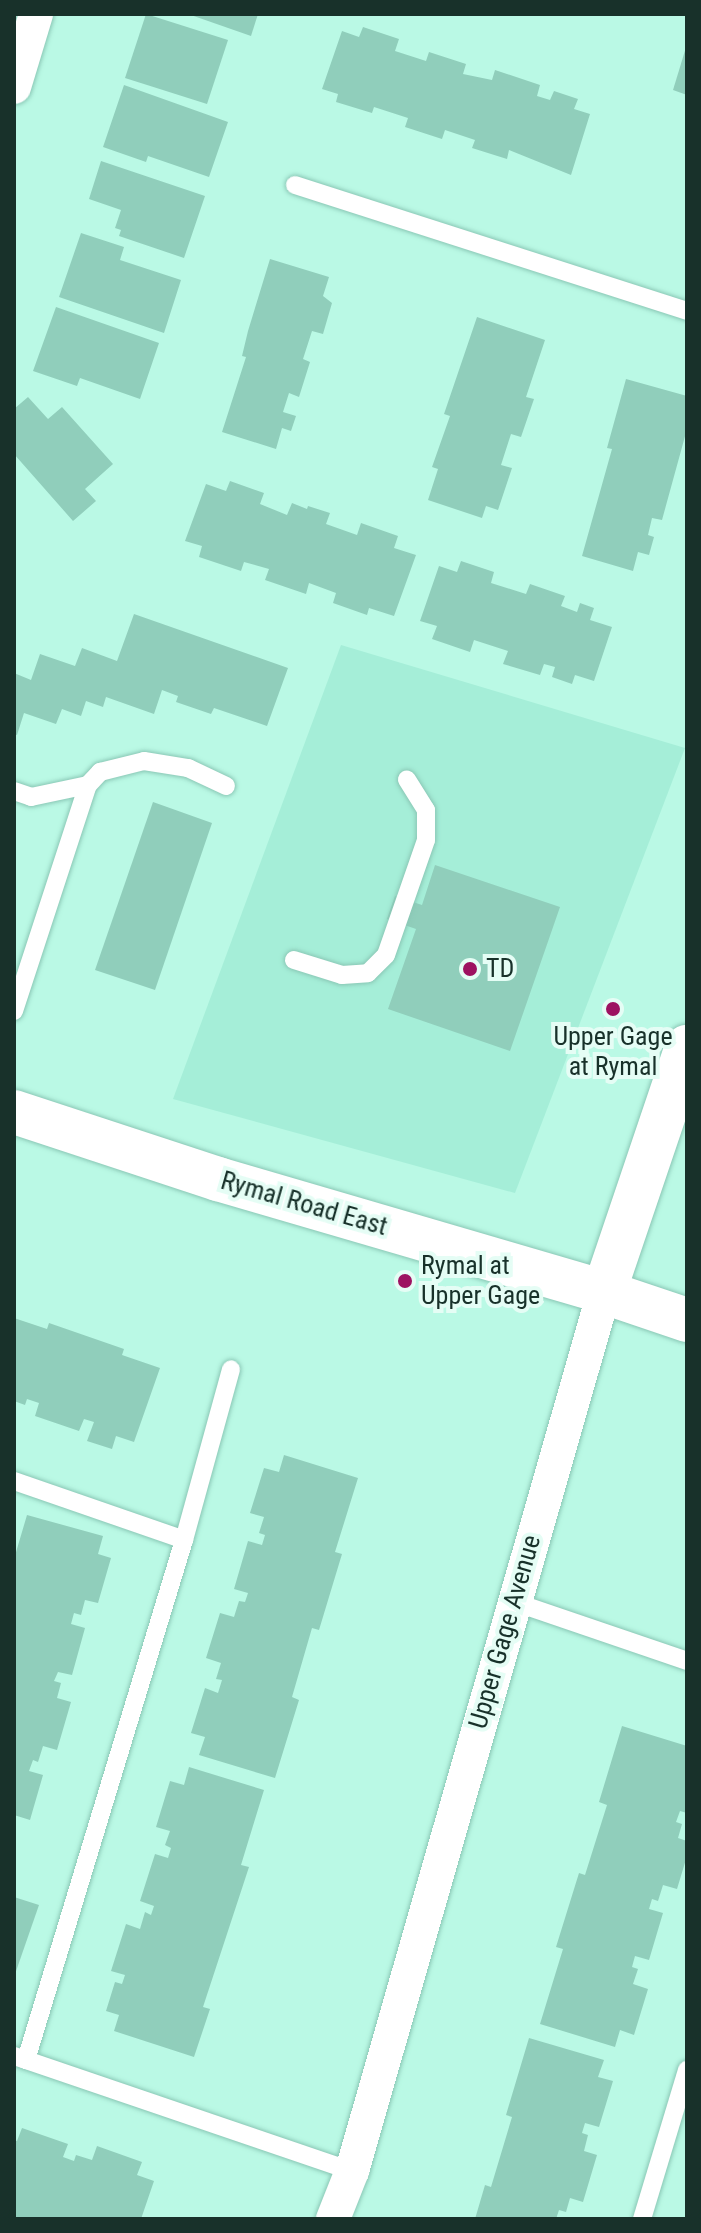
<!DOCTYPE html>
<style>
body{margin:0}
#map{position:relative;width:701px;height:2233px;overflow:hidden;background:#baf9e5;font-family:"Roboto Condensed",sans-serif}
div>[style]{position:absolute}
.built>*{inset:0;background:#a5eed8}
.building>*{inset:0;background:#90cebb}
.roads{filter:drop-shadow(0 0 2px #8ac7b5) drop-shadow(0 0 2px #8ac7b5)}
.lane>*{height:18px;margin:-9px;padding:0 9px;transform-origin:9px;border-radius:9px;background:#fff}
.street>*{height:34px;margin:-17px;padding:0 17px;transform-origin:17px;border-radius:17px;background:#fff}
.secondary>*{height:44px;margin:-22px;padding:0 22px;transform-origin:22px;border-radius:22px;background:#fff}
.dots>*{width:22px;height:22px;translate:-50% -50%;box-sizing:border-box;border:4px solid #e5fdf5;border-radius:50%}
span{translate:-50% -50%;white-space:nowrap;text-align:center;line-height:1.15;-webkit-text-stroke:8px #e5fdf5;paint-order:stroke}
.poi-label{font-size:26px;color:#18312a}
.left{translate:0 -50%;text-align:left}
.street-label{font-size:26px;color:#18312a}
.frame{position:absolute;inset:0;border:16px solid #18312a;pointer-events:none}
</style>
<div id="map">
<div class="built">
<div style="clip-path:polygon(341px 645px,685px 748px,515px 1193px,173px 1099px)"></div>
</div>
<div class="building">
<div style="clip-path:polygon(146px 14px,228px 40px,207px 104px,125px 78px)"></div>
<div style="clip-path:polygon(188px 14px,258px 14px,251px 36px)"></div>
<div style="clip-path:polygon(363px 27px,399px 39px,395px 51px,426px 61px,429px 52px,466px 64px,463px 74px,492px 80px,495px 70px,540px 85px,537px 96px,550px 100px,554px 91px,578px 99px,574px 109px,590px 114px,571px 175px,509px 150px,507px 159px,472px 148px,475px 140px,445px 130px,442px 139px,405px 127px,408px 118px,374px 107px,372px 113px,336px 102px,338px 94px,322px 89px,342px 31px,359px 37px)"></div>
<div style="clip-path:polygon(687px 44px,687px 95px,673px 90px)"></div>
<div style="clip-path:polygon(124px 85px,228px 122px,209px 177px,148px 156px,146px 162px,103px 147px)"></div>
<div style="clip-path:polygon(101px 161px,205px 196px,184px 258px,119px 236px,121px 230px,115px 228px,121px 210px,89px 199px)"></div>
<div style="clip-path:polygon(81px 233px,124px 247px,120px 260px,181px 280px,164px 333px,59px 297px)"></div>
<div style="clip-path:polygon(270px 259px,329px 277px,323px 296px,332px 303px,323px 334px,312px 331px,303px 359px,310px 362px,299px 397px,289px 393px,283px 412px,296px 416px,291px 431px,282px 428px,276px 449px,222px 432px,246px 357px,242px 356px,248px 331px)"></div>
<div style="clip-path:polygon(56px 307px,159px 343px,140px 399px,80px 378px,77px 386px,33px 371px)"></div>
<div style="clip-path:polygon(477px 317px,545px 340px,526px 397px,534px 399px,521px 437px,511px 434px,501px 465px,512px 468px,498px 510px,486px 506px,482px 518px,428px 500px,438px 469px,432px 467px,450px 416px,444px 414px)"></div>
<div style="clip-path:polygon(626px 379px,687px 396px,687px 429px,662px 520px,652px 518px,648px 535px,654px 537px,649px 555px,638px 552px,633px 571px,582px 556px,612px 449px,607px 448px)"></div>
<div style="clip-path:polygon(28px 397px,48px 419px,62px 407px,113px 464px,85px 489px,96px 501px,73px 521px,14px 454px,14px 409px)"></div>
<div style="clip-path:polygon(230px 481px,264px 493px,260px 504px,287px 515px,292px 503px,307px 509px,308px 506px,330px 513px,326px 524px,357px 535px,361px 523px,398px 536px,394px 548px,416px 555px,394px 616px,369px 608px,367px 615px,333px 603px,336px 593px,309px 583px,306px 594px,265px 580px,269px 569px,244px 562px,241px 571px,199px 557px,202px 546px,185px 541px,206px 484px,226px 491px)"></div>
<div style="clip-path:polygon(461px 561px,494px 572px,491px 583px,526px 594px,530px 584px,565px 596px,561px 606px,577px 612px,580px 603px,594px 608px,590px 620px,612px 627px,594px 681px,575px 675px,572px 684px,552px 677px,555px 667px,544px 664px,540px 675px,503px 664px,508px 651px,474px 640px,470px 652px,432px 639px,437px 626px,420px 621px,439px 566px,457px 572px)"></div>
<div style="clip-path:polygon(134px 614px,288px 668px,267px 726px,214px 708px,211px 714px,176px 702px,178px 696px,162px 690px,154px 714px,106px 697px,103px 707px,86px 701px,81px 716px,62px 709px,56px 724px,24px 713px,17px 735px,14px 734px,14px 673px,31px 680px,40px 654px,75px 666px,82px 648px,117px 661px)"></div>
<div style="clip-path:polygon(153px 802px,212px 823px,155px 990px,95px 970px)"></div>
<div style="clip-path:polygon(435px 865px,560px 907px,510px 1051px,388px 1009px,416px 929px,387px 919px,395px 896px,422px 905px)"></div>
<div style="clip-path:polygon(14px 1318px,47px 1329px,49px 1323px,124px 1349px,122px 1355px,160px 1368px,134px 1442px,116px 1436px,112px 1449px,87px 1441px,94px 1422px,84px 1419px,79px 1431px,35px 1416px,39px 1403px,27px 1399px,25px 1405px,14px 1401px)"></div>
<div style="clip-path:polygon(284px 1455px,358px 1478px,335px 1552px,342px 1554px,319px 1630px,312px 1628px,292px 1697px,299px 1700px,275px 1778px,199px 1755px,205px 1737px,191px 1733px,205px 1688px,218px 1693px,222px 1680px,216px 1679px,221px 1663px,206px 1658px,220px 1613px,234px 1617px,239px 1601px,245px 1602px,248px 1593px,234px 1589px,248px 1541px,262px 1545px,265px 1535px,259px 1533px,264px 1517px,250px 1513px,264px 1468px,279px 1472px)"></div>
<div style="clip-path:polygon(27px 1515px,103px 1536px,98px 1554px,111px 1558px,98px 1603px,85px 1600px,81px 1615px,74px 1613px,71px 1624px,85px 1628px,72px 1675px,58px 1672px,54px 1681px,61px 1683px,57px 1698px,71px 1702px,57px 1750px,43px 1746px,38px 1762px,33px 1760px,29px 1771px,43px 1775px,30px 1820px,14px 1815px,14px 1559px)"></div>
<div style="clip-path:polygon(622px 1726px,687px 1746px,687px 1813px,680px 1811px,676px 1822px,682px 1824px,678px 1838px,687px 1841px,687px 1856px,677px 1889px,663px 1885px,658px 1901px,652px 1899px,649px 1909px,663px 1913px,649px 1960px,635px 1956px,632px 1967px,638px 1969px,633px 1984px,648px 1989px,634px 2035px,620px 2030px,615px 2047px,540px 2024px,563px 1949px,556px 1947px,579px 1873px,585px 1875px,607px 1805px,599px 1802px)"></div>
<div style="clip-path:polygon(189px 1767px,264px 1790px,241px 1865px,249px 1867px,203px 2007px,210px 2009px,194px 2057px,114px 2031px,119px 2015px,106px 2011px,115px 1982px,122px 1984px,125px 1975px,111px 1971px,126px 1924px,140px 1929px,145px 1912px,151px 1915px,154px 1906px,140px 1901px,155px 1854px,168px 1858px,171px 1848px,165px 1845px,170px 1831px,156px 1827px,170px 1781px,184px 1785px)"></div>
<div style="clip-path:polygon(14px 1897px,39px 1905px,14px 1977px)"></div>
<div style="clip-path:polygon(529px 2038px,604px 2060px,598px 2077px,613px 2081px,599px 2127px,585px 2123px,582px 2133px,588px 2135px,584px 2151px,597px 2155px,583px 2202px,570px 2198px,566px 2212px,559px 2210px,556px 2219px,475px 2219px,485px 2185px,491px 2187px,512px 2117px,506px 2115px)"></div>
<div style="clip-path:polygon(22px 2128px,68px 2144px,63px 2157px,74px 2161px,76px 2155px,92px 2160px,97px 2146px,142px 2162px,137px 2175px,154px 2181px,141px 2219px,14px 2219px,14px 2140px,17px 2141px)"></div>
</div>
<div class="roads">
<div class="lane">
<div style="left:295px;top:185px;width:412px;rotate:17.8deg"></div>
<div style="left:14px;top:791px;width:18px;rotate:19deg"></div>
<div style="left:31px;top:797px;width:58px;rotate:-11.9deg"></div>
<div style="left:294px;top:960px;width:50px;rotate:17.4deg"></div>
<div style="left:342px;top:975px;width:26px;rotate:-4deg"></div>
<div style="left:368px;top:973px;width:25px;rotate:-45deg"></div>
<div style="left:386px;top:955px;width:122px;rotate:-70.8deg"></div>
<div style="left:426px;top:840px;width:30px;rotate:-90deg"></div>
<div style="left:426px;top:810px;width:36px;rotate:-122deg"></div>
<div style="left:14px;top:1011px;width:238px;rotate:-71.9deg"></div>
<div style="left:88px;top:785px;width:18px;rotate:-47deg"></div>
<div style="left:100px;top:772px;width:45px;rotate:-14deg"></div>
<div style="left:144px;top:761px;width:45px;rotate:9deg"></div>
<div style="left:188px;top:768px;width:42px;rotate:25.3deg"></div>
<div style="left:14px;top:1481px;width:180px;rotate:19.1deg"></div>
<div style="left:514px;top:1602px;width:183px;rotate:18.8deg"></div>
<div style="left:14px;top:2056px;width:357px;rotate:18.8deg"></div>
<div style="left:26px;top:2060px;width:543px;rotate:-73.1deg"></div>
<div style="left:184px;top:1540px;width:177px;rotate:-74.6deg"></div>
<div style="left:642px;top:2219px;width:156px;rotate:-73.2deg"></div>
</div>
<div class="street">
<div style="left:14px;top:87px;width:76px;rotate:-73.2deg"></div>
<div style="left:333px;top:2219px;width:52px;rotate:-68.4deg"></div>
<div style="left:352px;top:2171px;width:914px;rotate:-74deg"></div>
</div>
<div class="secondary">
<div style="left:14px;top:1112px;width:215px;rotate:18.2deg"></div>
<div style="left:218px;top:1179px;width:402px;rotate:16.3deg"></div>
<div style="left:604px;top:1292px;width:88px;rotate:18.6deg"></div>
<div style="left:604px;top:1292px;width:259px;rotate:-71.3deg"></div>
</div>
</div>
<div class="dots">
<div style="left:470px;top:969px;background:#9d1261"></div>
<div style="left:613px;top:1009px;background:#9d1261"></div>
<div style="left:405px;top:1281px;background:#9d1261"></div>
</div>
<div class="poi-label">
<span class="left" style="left:486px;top:969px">TD</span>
<span style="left:613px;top:1052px">Upper Gage<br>at Rymal</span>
<span class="left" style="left:421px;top:1281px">Rymal at<br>Upper Gage</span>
</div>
<div class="street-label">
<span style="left:304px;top:1204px;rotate:16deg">Rymal Road East</span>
<span style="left:505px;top:1632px;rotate:-74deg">Upper Gage Avenue</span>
</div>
<div class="frame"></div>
</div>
